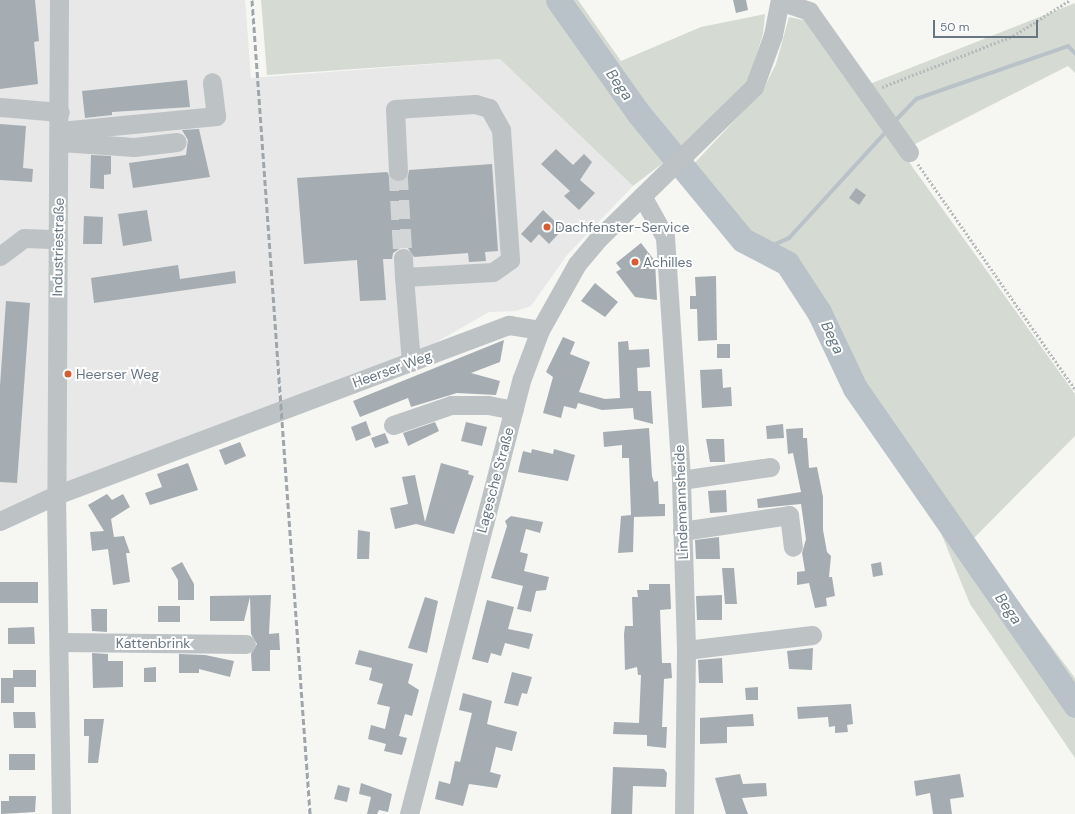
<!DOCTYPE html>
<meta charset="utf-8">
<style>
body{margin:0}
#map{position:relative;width:1075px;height:814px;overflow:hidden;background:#f6f6f3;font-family:"DM Sans",sans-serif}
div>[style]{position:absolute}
.built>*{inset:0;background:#e7e8e7}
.green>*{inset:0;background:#d5dbd3}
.stream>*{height:4px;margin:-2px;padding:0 2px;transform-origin:2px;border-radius:2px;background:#b9c2c8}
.river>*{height:25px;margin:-12.5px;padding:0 12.5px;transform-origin:12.5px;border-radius:12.5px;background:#b9c2c8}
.building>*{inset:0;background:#a5adb2}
.minor-tunnel>*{height:19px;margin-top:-9.5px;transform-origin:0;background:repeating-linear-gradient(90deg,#d2d6d7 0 19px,transparent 0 29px)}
.path>*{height:2.5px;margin-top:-1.25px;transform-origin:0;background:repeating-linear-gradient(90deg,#b8bbbd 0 2px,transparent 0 4px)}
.minor>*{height:19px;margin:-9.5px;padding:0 9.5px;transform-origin:9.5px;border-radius:9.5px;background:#bdc2c5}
.rail>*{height:3px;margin-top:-1.5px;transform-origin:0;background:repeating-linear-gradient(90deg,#9fa6ab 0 6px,transparent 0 9px)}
.dots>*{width:11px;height:11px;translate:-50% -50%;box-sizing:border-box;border:2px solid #fff;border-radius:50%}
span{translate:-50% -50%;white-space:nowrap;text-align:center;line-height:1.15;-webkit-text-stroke:4px #fff;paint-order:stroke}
.poi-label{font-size:14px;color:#677682}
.left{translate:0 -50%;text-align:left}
.street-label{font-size:14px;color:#677682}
.water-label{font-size:15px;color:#63777f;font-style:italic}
.scale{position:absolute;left:933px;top:20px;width:105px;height:18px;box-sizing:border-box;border:2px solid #677682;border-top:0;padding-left:5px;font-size:12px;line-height:14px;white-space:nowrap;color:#677682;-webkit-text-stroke:3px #fff;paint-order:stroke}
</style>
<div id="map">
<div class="built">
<div style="clip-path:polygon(0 0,245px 0,251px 78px,500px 59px,633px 186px,567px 255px,531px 306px,516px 311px,489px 312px,426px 348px,0 514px)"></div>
</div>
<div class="green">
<div style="clip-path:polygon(261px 0,578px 0,621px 61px,701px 27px,765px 14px,763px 34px,748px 81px,689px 143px,633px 186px,500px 59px,267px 75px)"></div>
<div style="clip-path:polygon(1075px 3px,1075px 73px,1068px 66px,911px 146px,867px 85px)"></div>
<div style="clip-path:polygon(789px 17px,808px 21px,1075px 394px,1075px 436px,972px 540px,1075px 678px,1075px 758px,970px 604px,934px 516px,971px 539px,858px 383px,824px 307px,791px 257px,746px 232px,690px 168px,763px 90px,776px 64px)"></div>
</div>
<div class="stream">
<div style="left:895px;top:121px;width:30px;rotate:-46deg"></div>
<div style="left:916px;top:99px;width:161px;rotate:-19.2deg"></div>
<div style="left:1068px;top:46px;width:10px;rotate:45deg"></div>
<div style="left:762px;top:250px;width:30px;rotate:-24deg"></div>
<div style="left:789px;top:238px;width:141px;rotate:-47.6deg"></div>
</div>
<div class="river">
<div style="left:558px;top:0;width:140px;rotate:54.6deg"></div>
<div style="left:639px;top:114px;width:163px;rotate:50.5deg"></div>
<div style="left:743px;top:240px;width:50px;rotate:27.6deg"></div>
<div style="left:787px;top:263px;width:59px;rotate:56.9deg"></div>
<div style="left:819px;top:312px;width:84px;rotate:64.7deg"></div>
<div style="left:855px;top:388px;width:386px;rotate:55.2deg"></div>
</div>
<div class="building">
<div style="clip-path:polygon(0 0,35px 0,39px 41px,34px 42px,38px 84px,0 89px)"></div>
<div style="clip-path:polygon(733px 0,746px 0,748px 10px,736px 13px)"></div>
<div style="clip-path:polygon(187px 80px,190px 107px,112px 112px,112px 115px,85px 118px,82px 91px)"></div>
<div style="clip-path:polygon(0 124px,26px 126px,23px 168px,33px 169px,32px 182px,0 180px)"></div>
<div style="clip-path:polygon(199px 129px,210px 177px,133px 188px,129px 163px,186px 155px,188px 140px,182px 130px)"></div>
<div style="clip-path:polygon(556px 149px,573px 165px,584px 154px,592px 162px,580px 180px,595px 193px,579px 210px,564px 196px,570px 191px,541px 164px)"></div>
<div style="clip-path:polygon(91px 155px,111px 156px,111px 174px,104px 175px,104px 189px,90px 188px)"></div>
<div style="clip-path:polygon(492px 164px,498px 251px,485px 252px,486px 261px,469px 262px,468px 253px,414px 257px,408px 248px,402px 247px,393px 253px,392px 259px,383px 259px,386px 300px,360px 301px,357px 260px,304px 264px,297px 178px,387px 172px,393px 181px,399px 182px,408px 176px,409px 170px)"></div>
<div style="clip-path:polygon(856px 188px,866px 195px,859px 205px,849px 198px)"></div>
<div style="clip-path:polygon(147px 210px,152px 241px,123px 246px,118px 214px)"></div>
<div style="clip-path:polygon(543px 210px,563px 229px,549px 244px,539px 234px,531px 243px,521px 234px)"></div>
<div style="clip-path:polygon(84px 216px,103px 217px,102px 244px,83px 244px)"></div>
<div style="clip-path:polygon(641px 243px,655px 261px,657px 300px,635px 297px,616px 272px,621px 269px,616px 263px)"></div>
<div style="clip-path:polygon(178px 265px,180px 279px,235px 271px,236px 283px,94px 303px,91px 278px)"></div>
<div style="clip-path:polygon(716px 276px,717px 340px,698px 341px,697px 309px,690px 309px,690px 296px,696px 296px,695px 277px)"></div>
<div style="clip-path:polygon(595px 283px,618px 302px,605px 317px,581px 301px)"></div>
<div style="clip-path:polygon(6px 301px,30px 303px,17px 483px,0 482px,0 386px)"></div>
<div style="clip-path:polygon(563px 337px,575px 342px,570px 354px,590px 362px,579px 392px,605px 399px,620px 398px,618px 342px,628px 341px,629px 350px,649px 349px,650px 367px,637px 368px,638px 391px,651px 391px,653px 424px,634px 419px,633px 408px,602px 410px,578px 403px,576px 409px,564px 406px,561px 418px,543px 413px,553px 377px,546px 372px)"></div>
<div style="clip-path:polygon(504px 340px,500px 362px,471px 373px,500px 381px,496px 395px,457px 393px,411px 407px,408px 398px,360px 417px,353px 401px)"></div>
<div style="clip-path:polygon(717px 344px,730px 344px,730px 358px,717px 358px)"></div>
<div style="clip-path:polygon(722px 369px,723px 388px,731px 387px,732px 406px,702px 408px,700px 370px)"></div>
<div style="clip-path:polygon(366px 421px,371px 435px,356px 441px,351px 427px)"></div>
<div style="clip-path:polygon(435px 422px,439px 431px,408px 446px,403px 433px)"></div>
<div style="clip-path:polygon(466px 422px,487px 427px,482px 446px,461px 441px)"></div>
<div style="clip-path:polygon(783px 424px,784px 438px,767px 439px,766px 426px)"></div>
<div style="clip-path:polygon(649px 428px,652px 476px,654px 482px,658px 481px,659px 504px,665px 504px,665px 516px,634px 517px,633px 552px,618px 553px,621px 516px,631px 515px,629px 458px,622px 458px,622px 445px,604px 447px,603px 432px)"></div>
<div style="clip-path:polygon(803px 428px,803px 438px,807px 438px,809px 468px,817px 467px,823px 497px,823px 530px,827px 552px,831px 556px,829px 577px,832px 577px,835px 596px,826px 598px,827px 606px,815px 608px,809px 583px,797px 585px,797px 572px,805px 571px,802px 553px,806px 539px,801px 504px,758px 508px,757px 499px,801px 492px,793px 453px,788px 454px,786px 429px)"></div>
<div style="clip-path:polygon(385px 433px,389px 443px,375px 448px,371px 438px)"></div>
<div style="clip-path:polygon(706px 439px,724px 439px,725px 462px,710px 462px)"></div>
<div style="clip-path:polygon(240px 442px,246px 456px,225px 465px,219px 450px)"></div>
<div style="clip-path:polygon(532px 449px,553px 454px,554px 449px,575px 455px,568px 481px,518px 472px,523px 451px,531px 453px)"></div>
<div style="clip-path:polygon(188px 463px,198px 490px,150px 505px,145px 493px,162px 487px,157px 474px)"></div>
<div style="clip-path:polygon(441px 463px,469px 471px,468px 474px,474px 476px,454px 534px,416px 524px,395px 529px,390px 508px,408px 504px,402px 477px,415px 475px,425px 522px)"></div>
<div style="clip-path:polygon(726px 490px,727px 512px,710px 513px,708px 491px)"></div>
<div style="clip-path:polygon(107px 494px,112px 500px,123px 494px,130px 507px,111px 519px,114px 537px,124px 536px,130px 553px,126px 553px,130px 582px,113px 585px,108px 549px,92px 551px,90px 532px,104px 531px,88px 505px)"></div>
<div style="clip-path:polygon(511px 516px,543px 522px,540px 533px,526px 529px,520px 552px,528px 554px,524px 571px,549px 577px,546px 590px,536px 591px,531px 612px,517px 609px,523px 586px,491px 578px,507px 526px,505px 521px)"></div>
<div style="clip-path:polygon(358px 530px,370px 532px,369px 559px,357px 559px)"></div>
<div style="clip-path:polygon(719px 537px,720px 559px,696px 559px,695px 540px)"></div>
<div style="clip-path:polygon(182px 562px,194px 584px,194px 600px,178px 600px,178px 580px,171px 568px)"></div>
<div style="clip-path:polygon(881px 562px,883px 575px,873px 577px,871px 564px)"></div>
<div style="clip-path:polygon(722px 568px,734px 568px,737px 604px,725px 604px)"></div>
<div style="clip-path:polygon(0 582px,38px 582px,38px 603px,0 603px)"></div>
<div style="clip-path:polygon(649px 584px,670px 584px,671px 609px,660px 610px,662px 663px,671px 663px,672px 678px,664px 679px,662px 727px,667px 727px,666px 748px,647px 746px,647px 735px,613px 734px,614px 722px,639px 723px,641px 675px,638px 675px,637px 667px,625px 670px,624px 634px,625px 626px,633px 626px,632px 597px,638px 597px,637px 590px,649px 590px)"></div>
<div style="clip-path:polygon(271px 595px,269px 634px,279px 633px,280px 650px,270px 650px,270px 671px,252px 671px,251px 654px,257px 644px,251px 634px,250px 597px,244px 621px,210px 621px,210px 596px)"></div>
<div style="clip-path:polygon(722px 595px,722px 620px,697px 620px,696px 596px)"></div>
<div style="clip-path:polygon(425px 597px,438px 601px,427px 653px,408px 648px)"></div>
<div style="clip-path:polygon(487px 600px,514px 607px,508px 629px,533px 634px,529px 649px,505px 643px,501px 656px,491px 653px,488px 663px,472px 659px)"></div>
<div style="clip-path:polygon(158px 606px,180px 606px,180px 622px,158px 622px)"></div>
<div style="clip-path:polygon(91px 609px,107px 609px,107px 632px,92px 631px)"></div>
<div style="clip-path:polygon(34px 627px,35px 644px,8px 644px,8px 628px)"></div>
<div style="clip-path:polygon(813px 648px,812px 670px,789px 669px,787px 651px)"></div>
<div style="clip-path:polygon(359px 650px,413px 664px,408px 683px,419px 690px,412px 716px,405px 714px,399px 736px,407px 738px,402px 755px,384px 751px,386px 744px,368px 739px,371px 725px,385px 729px,390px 707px,377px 704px,383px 684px,369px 680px,372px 668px,355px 664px)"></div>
<div style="clip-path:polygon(92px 653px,108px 654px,108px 661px,123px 661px,123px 687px,93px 688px)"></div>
<div style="clip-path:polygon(179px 654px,205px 655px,234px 661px,230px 677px,199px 669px,199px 673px,179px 673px)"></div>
<div style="clip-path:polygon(722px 658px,723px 683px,699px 683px,698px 660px)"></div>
<div style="clip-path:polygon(156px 667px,156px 682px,144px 682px,144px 668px)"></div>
<div style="clip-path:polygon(13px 670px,36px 670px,36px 687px,14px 687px,14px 703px,1px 703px,1px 678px,13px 678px)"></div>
<div style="clip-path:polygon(512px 672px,532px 677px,527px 694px,522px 693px,518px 706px,504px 703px)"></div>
<div style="clip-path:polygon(758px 687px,758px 700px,746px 700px,745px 688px)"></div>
<div style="clip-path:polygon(463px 693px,492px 701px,487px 724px,517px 732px,512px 751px,496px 747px,490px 772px,501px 775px,497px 788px,469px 784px,463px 806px,435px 799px,439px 781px,450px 784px,455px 761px,460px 762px,472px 713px,459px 710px)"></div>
<div style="clip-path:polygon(851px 704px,853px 724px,847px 725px,848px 732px,835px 733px,835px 726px,829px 727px,828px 717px,798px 719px,797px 707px)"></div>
<div style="clip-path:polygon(13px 712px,35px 712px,36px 728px,14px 728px)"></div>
<div style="clip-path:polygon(753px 714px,754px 726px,727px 727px,727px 743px,700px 744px,700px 718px)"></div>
<div style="clip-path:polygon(84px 719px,104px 719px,98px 763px,88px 763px,89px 736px,84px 736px)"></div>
<div style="clip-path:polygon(9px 754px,35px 754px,35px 770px,9px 770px)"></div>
<div style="clip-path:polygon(613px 767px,664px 769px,667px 773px,666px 787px,633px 786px,632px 814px,611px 814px)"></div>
<div style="clip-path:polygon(740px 774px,743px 784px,766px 783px,767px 796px,742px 798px,748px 814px,726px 814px,715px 778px)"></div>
<div style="clip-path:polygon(960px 774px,964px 797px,950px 799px,952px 814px,933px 814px,930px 793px,916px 796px,914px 781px)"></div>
<div style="clip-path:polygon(361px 783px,392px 794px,388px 812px,379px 810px,377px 814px,367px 814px,371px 797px,359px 794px)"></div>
<div style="clip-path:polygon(338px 785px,350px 788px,347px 802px,334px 799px)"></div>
<div style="clip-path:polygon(9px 796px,36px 796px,35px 812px,1px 814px,1px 801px,9px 801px)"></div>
</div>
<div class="minor-tunnel">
<div style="left:398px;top:171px;width:87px;rotate:86.7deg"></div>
</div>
<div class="path">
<div style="left:882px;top:87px;width:141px;rotate:-21.3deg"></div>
<div style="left:1013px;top:36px;width:67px;rotate:-32.3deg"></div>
<div style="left:918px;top:164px;width:274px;rotate:55.1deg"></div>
</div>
<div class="minor">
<div style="left:59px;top:0;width:495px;rotate:90.3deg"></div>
<div style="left:56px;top:495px;width:319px;rotate:89.1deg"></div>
<div style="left:780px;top:1px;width:31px;rotate:19deg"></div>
<div style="left:809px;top:11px;width:173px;rotate:54.7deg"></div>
<div style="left:0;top:107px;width:60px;rotate:4.8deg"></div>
<div style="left:60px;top:131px;width:157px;rotate:-5.5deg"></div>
<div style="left:216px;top:116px;width:34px;rotate:-97deg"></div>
<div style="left:60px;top:142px;width:74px;rotate:3.9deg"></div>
<div style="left:134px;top:147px;width:43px;rotate:-6.6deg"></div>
<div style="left:398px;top:171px;width:62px;rotate:-92.8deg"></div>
<div style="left:395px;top:109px;width:80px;rotate:-3.6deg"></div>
<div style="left:475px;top:104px;width:15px;rotate:16deg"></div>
<div style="left:489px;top:108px;width:25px;rotate:61deg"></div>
<div style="left:501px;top:130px;width:130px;rotate:86deg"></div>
<div style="left:510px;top:260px;width:21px;rotate:145deg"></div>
<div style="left:493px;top:272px;width:89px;rotate:176.8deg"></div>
<div style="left:404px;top:277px;width:85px;rotate:85.3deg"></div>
<div style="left:642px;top:196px;width:47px;rotate:60.7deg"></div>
<div style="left:665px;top:237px;width:244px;rotate:86.2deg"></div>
<div style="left:681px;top:480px;width:170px;rotate:88.3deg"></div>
<div style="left:686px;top:650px;width:164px;rotate:90.7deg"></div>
<div style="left:0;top:256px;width:30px;rotate:-37deg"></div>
<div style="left:24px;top:238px;width:34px;rotate:2deg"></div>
<div style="left:403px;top:258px;width:19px;rotate:87deg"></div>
<div style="left:393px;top:425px;width:61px;rotate:-19deg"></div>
<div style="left:451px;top:405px;width:37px"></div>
<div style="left:488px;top:405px;width:26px;rotate:11deg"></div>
<div style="left:681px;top:480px;width:90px;rotate:-8.3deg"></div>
<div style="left:0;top:521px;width:62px;rotate:-24.9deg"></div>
<div style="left:56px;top:495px;width:484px;rotate:-20.6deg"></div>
<div style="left:509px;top:325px;width:31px;rotate:9deg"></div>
<div style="left:682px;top:531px;width:108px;rotate:-8.5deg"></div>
<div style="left:789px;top:515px;width:32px;rotate:83deg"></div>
<div style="left:61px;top:642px;width:185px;rotate:0.6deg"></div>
<div style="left:686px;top:650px;width:127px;rotate:-6.8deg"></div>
<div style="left:409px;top:814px;width:450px;rotate:-75.5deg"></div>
<div style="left:522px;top:378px;width:51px;rotate:-69.4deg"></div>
<div style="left:540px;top:330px;width:76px;rotate:-60.7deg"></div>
<div style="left:577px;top:264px;width:34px;rotate:-50deg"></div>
<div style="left:599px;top:238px;width:216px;rotate:-44.3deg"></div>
<div style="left:754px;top:87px;width:55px;rotate:-69.9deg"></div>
<div style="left:773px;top:35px;width:36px;rotate:-79deg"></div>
</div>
<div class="rail">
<div style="left:252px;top:0;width:816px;rotate:85.92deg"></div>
</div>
<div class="dots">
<div style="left:547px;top:227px;background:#d85c31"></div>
<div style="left:635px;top:262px;background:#d85c31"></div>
<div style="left:68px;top:374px;background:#d85c31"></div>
</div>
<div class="poi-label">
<span class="left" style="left:555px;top:227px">Dachfenster-Service</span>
<span class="left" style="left:643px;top:262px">Achilles</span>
<span class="left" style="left:76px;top:374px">Heerser Weg</span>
</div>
<div class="street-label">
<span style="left:58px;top:247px;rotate:-89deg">Industriestraße</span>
<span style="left:392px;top:369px;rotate:-20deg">Heerser Weg</span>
<span style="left:495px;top:480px;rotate:-75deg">Lagesche Straße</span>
<span style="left:681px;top:502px;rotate:-92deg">Lindemannsheide</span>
<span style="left:153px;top:643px">Kattenbrink</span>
</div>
<div class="water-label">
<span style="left:619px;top:85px;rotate:55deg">Bega</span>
<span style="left:832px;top:338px;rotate:65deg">Bega</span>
<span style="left:1008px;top:609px;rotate:55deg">Bega</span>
</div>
<div class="scale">50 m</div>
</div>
